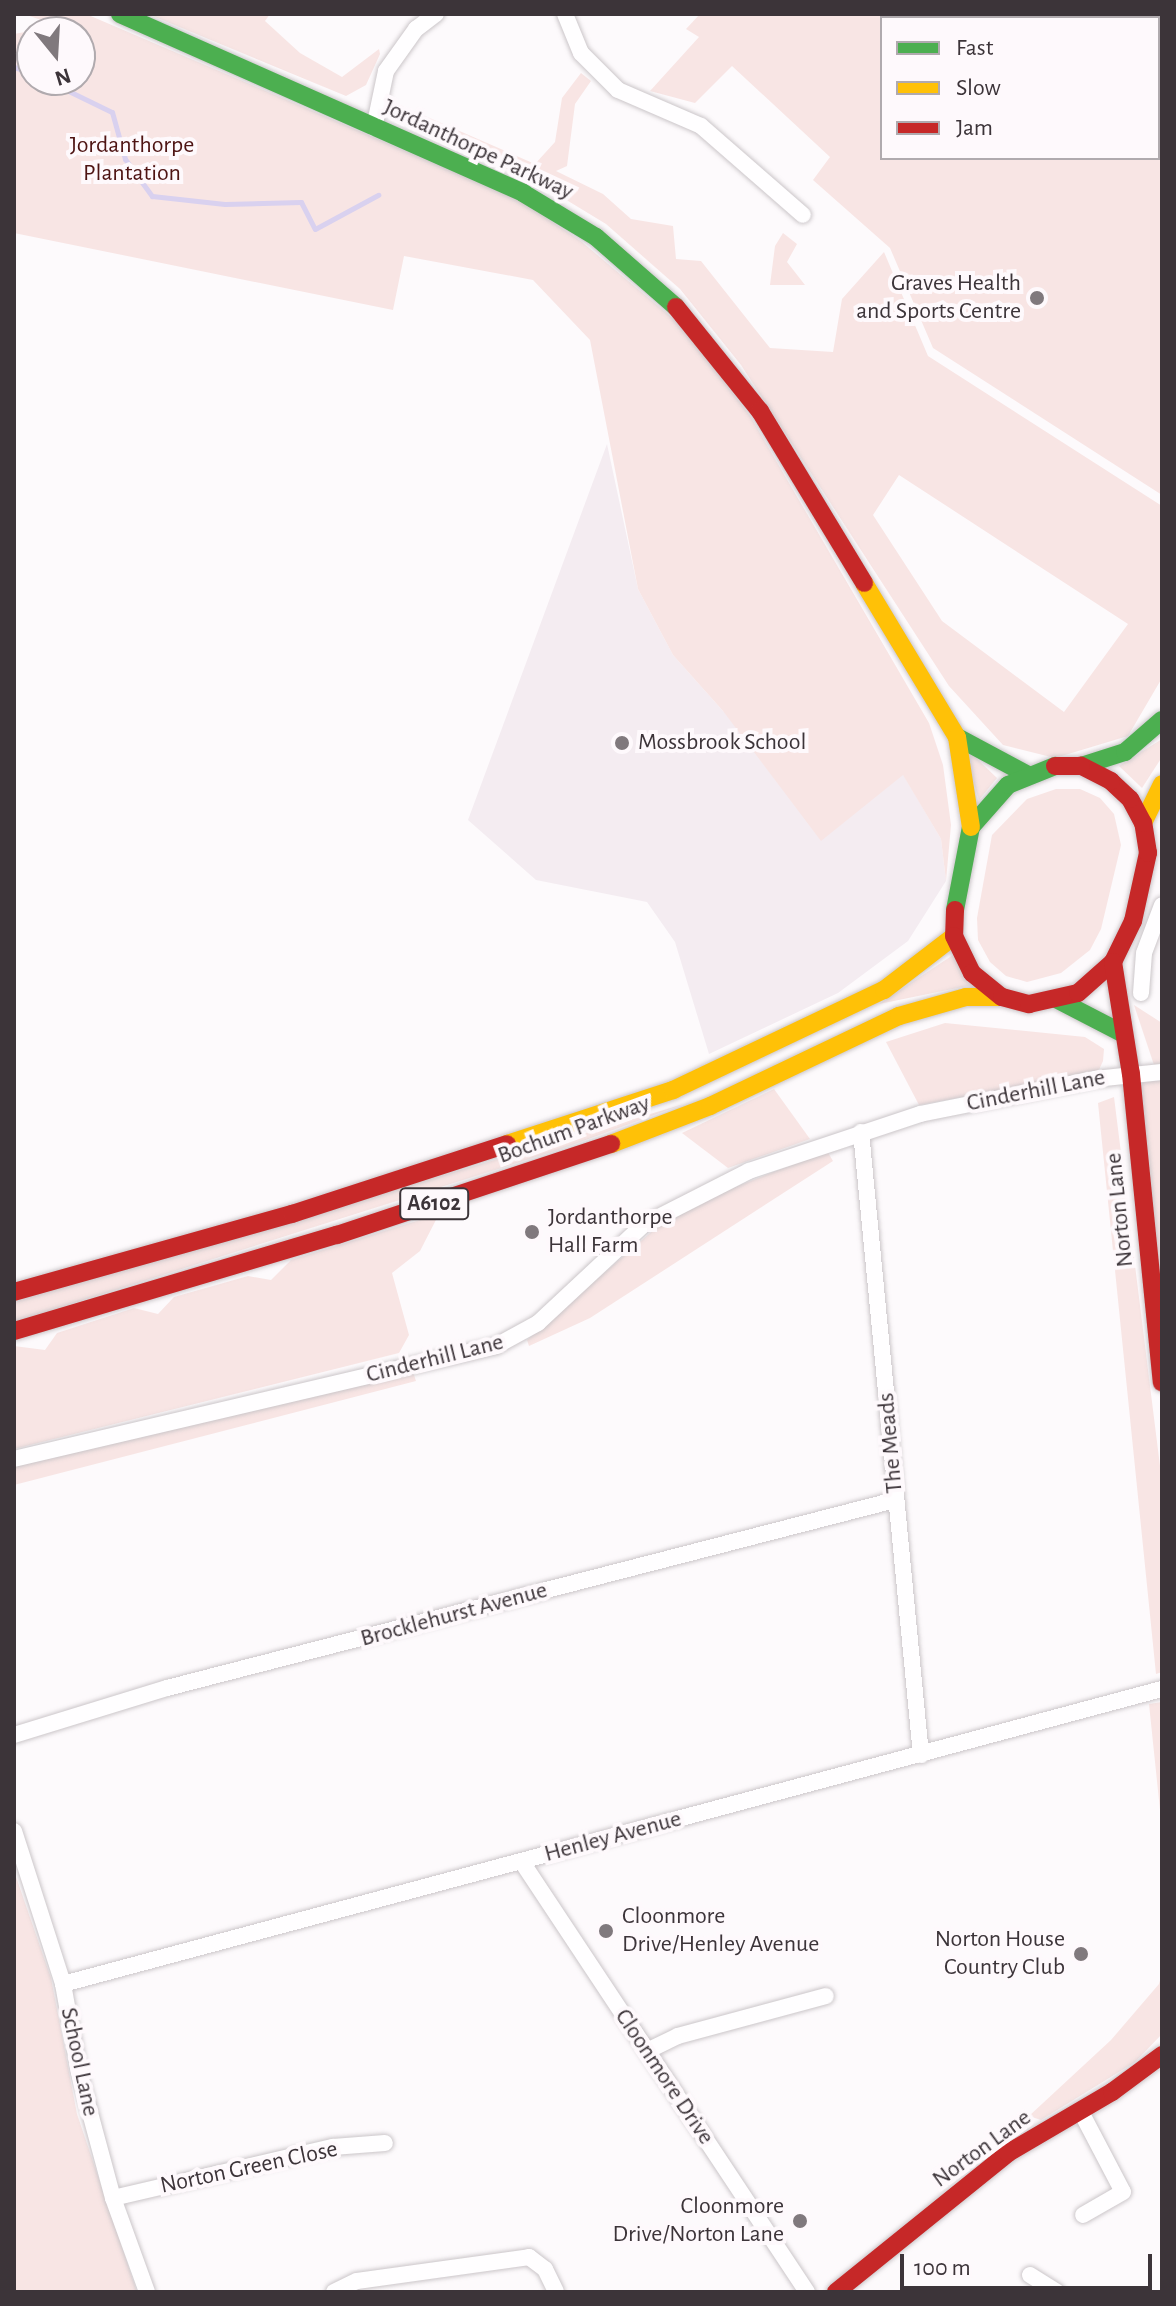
<!DOCTYPE html>
<style>
body{margin:0}
#map{position:relative;width:1176px;height:2306px;overflow:hidden;background:#fdfafc;font-family:"Alegreya Sans",sans-serif}
div>[style]{position:absolute}
.built>*{inset:0;background:#f4ecf1}
.green>*{inset:0;background:#f8e5e4}
.stream>*{height:5px;margin:-2.5px;padding:0 2.5px;transform-origin:2.5px;border-radius:2.5px;background:#d9d1ef}
.roads{filter:drop-shadow(0 0 2px #cbc6c9) drop-shadow(0 0 2px #cbc6c9)}
.street>*{height:16px;margin:-8px;padding:0 8px;transform-origin:8px;border-radius:8px;background:#fffeff}
.fast>*{height:18px;margin:-9px;padding:0 9px;transform-origin:9px;border-radius:9px;background:#4caf50}
.slow>*{height:18px;margin:-9px;padding:0 9px;transform-origin:9px;border-radius:9px;background:#ffc107}
.jam>*{height:18px;margin:-9px;padding:0 9px;transform-origin:9px;border-radius:9px;background:#c62828}
.dots>*{width:22px;height:22px;translate:-50% -50%;box-sizing:border-box;border:4px solid #fef9fc;border-radius:50%}
span{translate:-50% -50%;white-space:nowrap;text-align:center;line-height:1.15;-webkit-text-stroke:8px #fef9fc;paint-order:stroke}
.shield-label span{padding:2px 6px;background:#fef9fc;border:2px solid;border-radius:6px;-webkit-text-stroke-width:0}
.shield-label{font-size:22px;color:#3c3439;font-weight:700}
.park-label{font-size:24px;color:#4e1413}
.street-label{font-size:24px;color:#3c3439}
.poi-label{font-size:24px;color:#3c3439}
.right{translate:-100% -50%;text-align:right}
.left{translate:0 -50%;text-align:left}
.frame{position:absolute;inset:0;border:16px solid #3c3439;pointer-events:none}
.legend{position:absolute;left:880px;top:16px;width:280px;height:144px;box-sizing:border-box;background:#fef9fc;border:2px solid #b0aaae;margin:0;padding:10px 14px;list-style:none;font-size:24px;color:#3c3439}
.legend li{display:flex;align-items:center;gap:16px;height:40px}
.legend b{width:40px;border:2px solid #b0aaae}
.north{position:absolute;left:16px;top:16px;width:80px;height:80px;box-sizing:border-box;background:#fef9fc;border:2px solid #b0aaae;border-radius:50%;rotate:162deg;font-size:22px;font-weight:700;line-height:32px;text-align:center;color:#3c3439}
.north::after{content:'';display:block;margin:auto;width:28px;height:36px;background:#80797d;clip-path:polygon(50% 0,100% 100%,50% 72%,0 100%)}
.scale{position:absolute;left:900px;top:2254px;width:252px;height:36px;box-sizing:border-box;border:4px solid #3c3439;border-top:0;padding-left:10px;font-size:24px;line-height:28px;white-space:nowrap;color:#3c3439;-webkit-text-stroke:6px #fef9fc;paint-order:stroke}
</style>
<div id="map">
<div class="built">
<div style="clip-path:polygon(607px 444px,638px 589px,673px 655px,723px 711px,903px 774px,941px 839px,946px 881px,908px 941px,838px 993px,709px 1054px,675px 942px,647px 902px,536px 880px,468px 820px)"></div>
</div>
<div class="green">
<div style="clip-path:polygon(evenodd,24px 14px,86px 14px,520px 200px,582px 242px,684px 328px,750px 416px,929px 723px,943px 765px,951px 825px,946px 881px,941px 839px,903px 775px,821px 841px,723px 711px,673px 655px,638px 589px,590px 340px,533px 280px,404px 256px,393px 310px,14px 233px,14px 34px,58px 26px,24px 14px,32px 32px,80px 32px,80px 80px,32px 80px,32px 32px)"></div>
<div style="clip-path:polygon(148px 14px,270px 14px,265px 21px,300px 53px,342px 77px,379px 49px,380px 54px,366px 85px,346px 96px)"></div>
<div style="clip-path:polygon(evenodd,700px 14px,1162px 14px,1162px 495px,933px 348px,890px 248px,813px 180px,830px 157px,732px 66px,695px 103px,650px 91px,699px 37px,686px 29px,700px 14px,882px 18px,1158px 18px,1158px 158px,882px 158px,882px 18px)"></div>
<div style="clip-path:polygon(evenodd,581px 73px,591px 81px,575px 104px,567px 166px,556px 171px,603px 194px,631px 219px,673px 226px,676px 259px,701px 261px,770px 348px,833px 352px,842px 299px,884px 252px,928px 356px,1162px 506px,1162px 678px,1128px 736px,1055px 758px,1003px 745px,949px 686px,741px 365px,680px 289px,606px 224px,545px 187px,394px 116px,390px 108px,393px 102px,535px 164px,555px 142px,562px 98px,581px 73px,899px 475px,1128px 624px,1064px 712px,942px 621px,873px 515px,899px 475px)"></div>
<div style="clip-path:polygon(783px 233px,797px 244px,787px 262px,805px 285px,770px 285px,775px 246px)"></div>
<div style="clip-path:polygon(1162px 739px,1162px 757px,1142px 788px,1119px 766px)"></div>
<div style="clip-path:polygon(973px 755px,997px 778px,979px 800px,966px 758px)"></div>
<div style="clip-path:polygon(1056px 789px,1080px 789px,1100px 798px,1114px 814px,1121px 845px,1101px 929px,1090px 950px,1061px 973px,1027px 982px,1006px 976px,990px 962px,978px 940px,977px 918px,992px 835px,1027px 799px)"></div>
<div style="clip-path:polygon(953px 955px,972px 985px,879px 1004px)"></div>
<div style="clip-path:polygon(1134px 1005px,1162px 1023px,1162px 1063px,1154px 1065px)"></div>
<div style="clip-path:polygon(945px 1023px,1085px 1037px,1104px 1049px,1103px 1061px,1098px 1072px,919px 1105px,886px 1042px)"></div>
<div style="clip-path:polygon(1162px 1080px,1162px 1304px,1140px 1083px)"></div>
<div style="clip-path:polygon(774px 1089px,810px 1139px,728px 1168px,682px 1133px)"></div>
<div style="clip-path:polygon(1114px 1097px,1162px 1482px,1162px 1672px,1156px 1674px,1098px 1103px)"></div>
<div style="clip-path:polygon(684px 1104px,561px 1149px,14px 1322px,14px 1302px)"></div>
<div style="clip-path:polygon(827px 1151px,833px 1161px,590px 1318px,529px 1346px,527px 1340px,657px 1227px,705px 1199px)"></div>
<div style="clip-path:polygon(439px 1214px,420px 1251px,392px 1273px,409px 1335px,399px 1353px,14px 1449px,14px 1346px,45px 1350px,57px 1333px,134px 1308px,158px 1314px,174px 1297px,248px 1276px,271px 1280px,291px 1260px)"></div>
<div style="clip-path:polygon(413px 1372px,416px 1381px,14px 1485px,14px 1466px)"></div>
<div style="clip-path:polygon(1162px 1702px,1162px 1829px,1149px 1704px)"></div>
<div style="clip-path:polygon(14px 1871px,51px 1978px,77px 2114px,137px 2292px,14px 2292px)"></div>
<div style="clip-path:polygon(1162px 1973px,1162px 2034px,1135px 2062px,1041px 2120px,1029px 2116px,1111px 2040px,1159px 1984px)"></div>
</div>
<div class="stream">
<div style="left:14px;top:67px;width:19px;rotate:18deg"></div>
<div style="left:46px;top:80px;width:73px;rotate:25.9deg"></div>
<div style="left:112px;top:112px;width:49px;rotate:74.5deg"></div>
<div style="left:125px;top:159px;width:46px;rotate:53.9deg"></div>
<div style="left:152px;top:196px;width:73px;rotate:6.3deg"></div>
<div style="left:225px;top:204px;width:76px;rotate:-1.5deg"></div>
<div style="left:301px;top:202px;width:30px;rotate:63deg"></div>
<div style="left:315px;top:229px;width:72px;rotate:-28.4deg"></div>
</div>
<div class="roads">
<div class="street">
<div style="left:565px;top:14px;width:42px;rotate:67.7deg"></div>
<div style="left:581px;top:53px;width:52px;rotate:45deg"></div>
<div style="left:618px;top:90px;width:90px;rotate:23.4deg"></div>
<div style="left:701px;top:126px;width:135px;rotate:41.1deg"></div>
<div style="left:374px;top:128px;width:58px;rotate:-78.1deg"></div>
<div style="left:386px;top:71px;width:52px;rotate:-54.5deg"></div>
<div style="left:416px;top:29px;width:25px;rotate:-37deg"></div>
<div style="left:1141px;top:993px;width:40px;rotate:-85.7deg"></div>
<div style="left:1144px;top:953px;width:51px;rotate:-69.4deg"></div>
<div style="left:861px;top:1132px;width:626px;rotate:84.5deg"></div>
<div style="left:14px;top:1459px;width:495px;rotate:-13.2deg"></div>
<div style="left:496px;top:1346px;width:48px;rotate:-28.7deg"></div>
<div style="left:538px;top:1323px;width:144px;rotate:-43deg"></div>
<div style="left:643px;top:1225px;width:119px;rotate:-27deg"></div>
<div style="left:749px;top:1171px;width:180px;rotate:-18.4deg"></div>
<div style="left:920px;top:1114px;width:178px;rotate:-11.3deg"></div>
<div style="left:1095px;top:1079px;width:67px;rotate:-6deg"></div>
<div style="left:14px;top:1735px;width:160px;rotate:-17.1deg"></div>
<div style="left:167px;top:1688px;width:752px;rotate:-14.48deg"></div>
<div style="left:14px;top:1831px;width:161px;rotate:72.2deg"></div>
<div style="left:63px;top:1984px;width:89px;rotate:79.7deg"></div>
<div style="left:79px;top:2072px;width:131px;rotate:74.9deg"></div>
<div style="left:113px;top:2198px;width:100px;rotate:70.1deg"></div>
<div style="left:522px;top:1862px;width:516px;rotate:56.46deg"></div>
<div style="left:63px;top:1984px;width:1138px;rotate:-15.03deg"></div>
<div style="left:647px;top:2051px;width:34px;rotate:-26deg"></div>
<div style="left:678px;top:2036px;width:153px;rotate:-15.1deg"></div>
<div style="left:1081px;top:2112px;width:90px;rotate:62.3deg"></div>
<div style="left:1123px;top:2192px;width:46px;rotate:150.1deg"></div>
<div style="left:113px;top:2198px;width:226px;rotate:-13.1deg"></div>
<div style="left:333px;top:2147px;width:52px;rotate:-4.4deg"></div>
<div style="left:1030px;top:2275px;width:32px;rotate:32deg"></div>
<div style="left:334px;top:2292px;width:25px;rotate:-26deg"></div>
<div style="left:357px;top:2281px;width:174px;rotate:-7.9deg"></div>
<div style="left:529px;top:2257px;width:20px;rotate:37deg"></div>
<div style="left:545px;top:2269px;width:25px;rotate:64deg"></div>
</div>
<div class="fast">
<div style="left:120px;top:14px;width:441px;rotate:23.9deg"></div>
<div style="left:523px;top:193px;width:85px;rotate:31.1deg"></div>
<div style="left:596px;top:237px;width:106px;rotate:41.2deg"></div>
<div style="left:957px;top:737px;width:81px;rotate:28.2deg"></div>
<div style="left:1081px;top:766px;width:46px;rotate:-17.7deg"></div>
<div style="left:1125px;top:752px;width:49px;rotate:-40.9deg"></div>
<div style="left:955px;top:910px;width:85px;rotate:-79.1deg"></div>
<div style="left:971px;top:827px;width:56px;rotate:-48.6deg"></div>
<div style="left:1008px;top:785px;width:51px;rotate:-22deg"></div>
<div style="left:1058px;top:1000px;width:74px;rotate:27.3deg"></div>
</div>
<div class="slow">
<div style="left:864px;top:583px;width:180px;rotate:58.9deg"></div>
<div style="left:957px;top:737px;width:91px;rotate:81.2deg"></div>
<div style="left:1143px;top:823px;width:43px;rotate:-64deg"></div>
<div style="left:507px;top:1144px;width:175px;rotate:-18deg"></div>
<div style="left:673px;top:1090px;width:233px;rotate:-25.4deg"></div>
<div style="left:884px;top:990px;width:88px;rotate:-37.6deg"></div>
<div style="left:611px;top:1144px;width:106px;rotate:-21deg"></div>
<div style="left:710px;top:1106px;width:209px;rotate:-25.5deg"></div>
<div style="left:899px;top:1016px;width:70px;rotate:-15.8deg"></div>
<div style="left:966px;top:997px;width:36px"></div>
</div>
<div class="jam">
<div style="left:676px;top:307px;width:134px;rotate:51.1deg"></div>
<div style="left:760px;top:411px;width:201px;rotate:58.8deg"></div>
<div style="left:955px;top:910px;width:26px;rotate:92deg"></div>
<div style="left:954px;top:936px;width:41px;rotate:64.1deg"></div>
<div style="left:972px;top:973px;width:38px;rotate:39deg"></div>
<div style="left:1002px;top:997px;width:28px;rotate:15deg"></div>
<div style="left:1029px;top:1004px;width:50px;rotate:-12.7deg"></div>
<div style="left:1078px;top:993px;width:47px;rotate:-41.5deg"></div>
<div style="left:1113px;top:962px;width:46px;rotate:-64deg"></div>
<div style="left:1133px;top:921px;width:70px;rotate:-77.6deg"></div>
<div style="left:1148px;top:853px;width:30px;rotate:-99deg"></div>
<div style="left:1143px;top:823px;width:27px;rotate:-118deg"></div>
<div style="left:1130px;top:799px;width:26px;rotate:-137deg"></div>
<div style="left:1111px;top:781px;width:34px;rotate:-153deg"></div>
<div style="left:1081px;top:766px;width:26px;rotate:180deg"></div>
<div style="left:1113px;top:962px;width:113px;rotate:80.9deg"></div>
<div style="left:1131px;top:1074px;width:310px;rotate:84.3deg"></div>
<div style="left:14px;top:1292px;width:289px;rotate:-15.7deg"></div>
<div style="left:292px;top:1214px;width:226px;rotate:-18deg"></div>
<div style="left:14px;top:1331px;width:337px;rotate:-16.6deg"></div>
<div style="left:337px;top:1235px;width:289px;rotate:-18.4deg"></div>
<div style="left:836px;top:2292px;width:221px;rotate:-38.9deg"></div>
<div style="left:1008px;top:2153px;width:121px;rotate:-30.4deg"></div>
<div style="left:1112px;top:2092px;width:62px;rotate:-36.5deg"></div>
</div>
</div>
<div class="dots">
<div style="left:1037px;top:298px;background:#80797d"></div>
<div style="left:622px;top:743px;background:#80797d"></div>
<div style="left:532px;top:1232px;background:#80797d"></div>
<div style="left:606px;top:1931px;background:#80797d"></div>
<div style="left:1081px;top:1954px;background:#80797d"></div>
<div style="left:800px;top:2221px;background:#80797d"></div>
</div>
<div class="shield-label">
<span style="left:434px;top:1204px">A6102</span>
</div>
<div class="park-label">
<span style="left:132px;top:160px">Jordanthorpe<br>Plantation</span>
</div>
<div class="street-label">
<span style="left:478px;top:150px;rotate:25deg">Jordanthorpe Parkway</span>
<span style="left:1036px;top:1091px;rotate:-11deg">Cinderhill Lane</span>
<span style="left:574px;top:1130px;rotate:-20deg">Bochum Parkway</span>
<span style="left:1120px;top:1210px;rotate:-96deg">Norton Lane</span>
<span style="left:435px;top:1359px;rotate:-14deg">Cinderhill Lane</span>
<span style="left:891px;top:1443px;rotate:-95deg">The Meads</span>
<span style="left:454px;top:1615px;rotate:-15deg">Brocklehurst Avenue</span>
<span style="left:613px;top:1837px;rotate:-15deg">Henley Avenue</span>
<span style="left:79px;top:2062px;rotate:78deg">School Lane</span>
<span style="left:664px;top:2077px;rotate:56deg">Cloonmore Drive</span>
<span style="left:982px;top:2149px;rotate:-36deg">Norton Lane</span>
<span style="left:249px;top:2168px;rotate:-12deg">Norton Green Close</span>
</div>
<div class="poi-label">
<span class="right" style="left:1021px;top:298px">Graves Health<br>and Sports Centre</span>
<span class="left" style="left:638px;top:743px">Mossbrook School</span>
<span class="left" style="left:548px;top:1232px">Jordanthorpe<br>Hall Farm</span>
<span class="left" style="left:622px;top:1931px">Cloonmore<br>Drive/Henley Avenue</span>
<span class="right" style="left:1065px;top:1954px">Norton House<br>Country Club</span>
<span class="right" style="left:784px;top:2221px">Cloonmore<br>Drive/Norton Lane</span>
</div>
<div class="frame"></div>
<ul class="legend">
<li><b style="height:10px;background:#4caf50"></b>Fast</li>
<li><b style="height:10px;background:#ffc107"></b>Slow</li>
<li><b style="height:10px;background:#c62828"></b>Jam</li>
</ul>
<div class="north">N</div>
<div class="scale">100 m</div>
</div>
